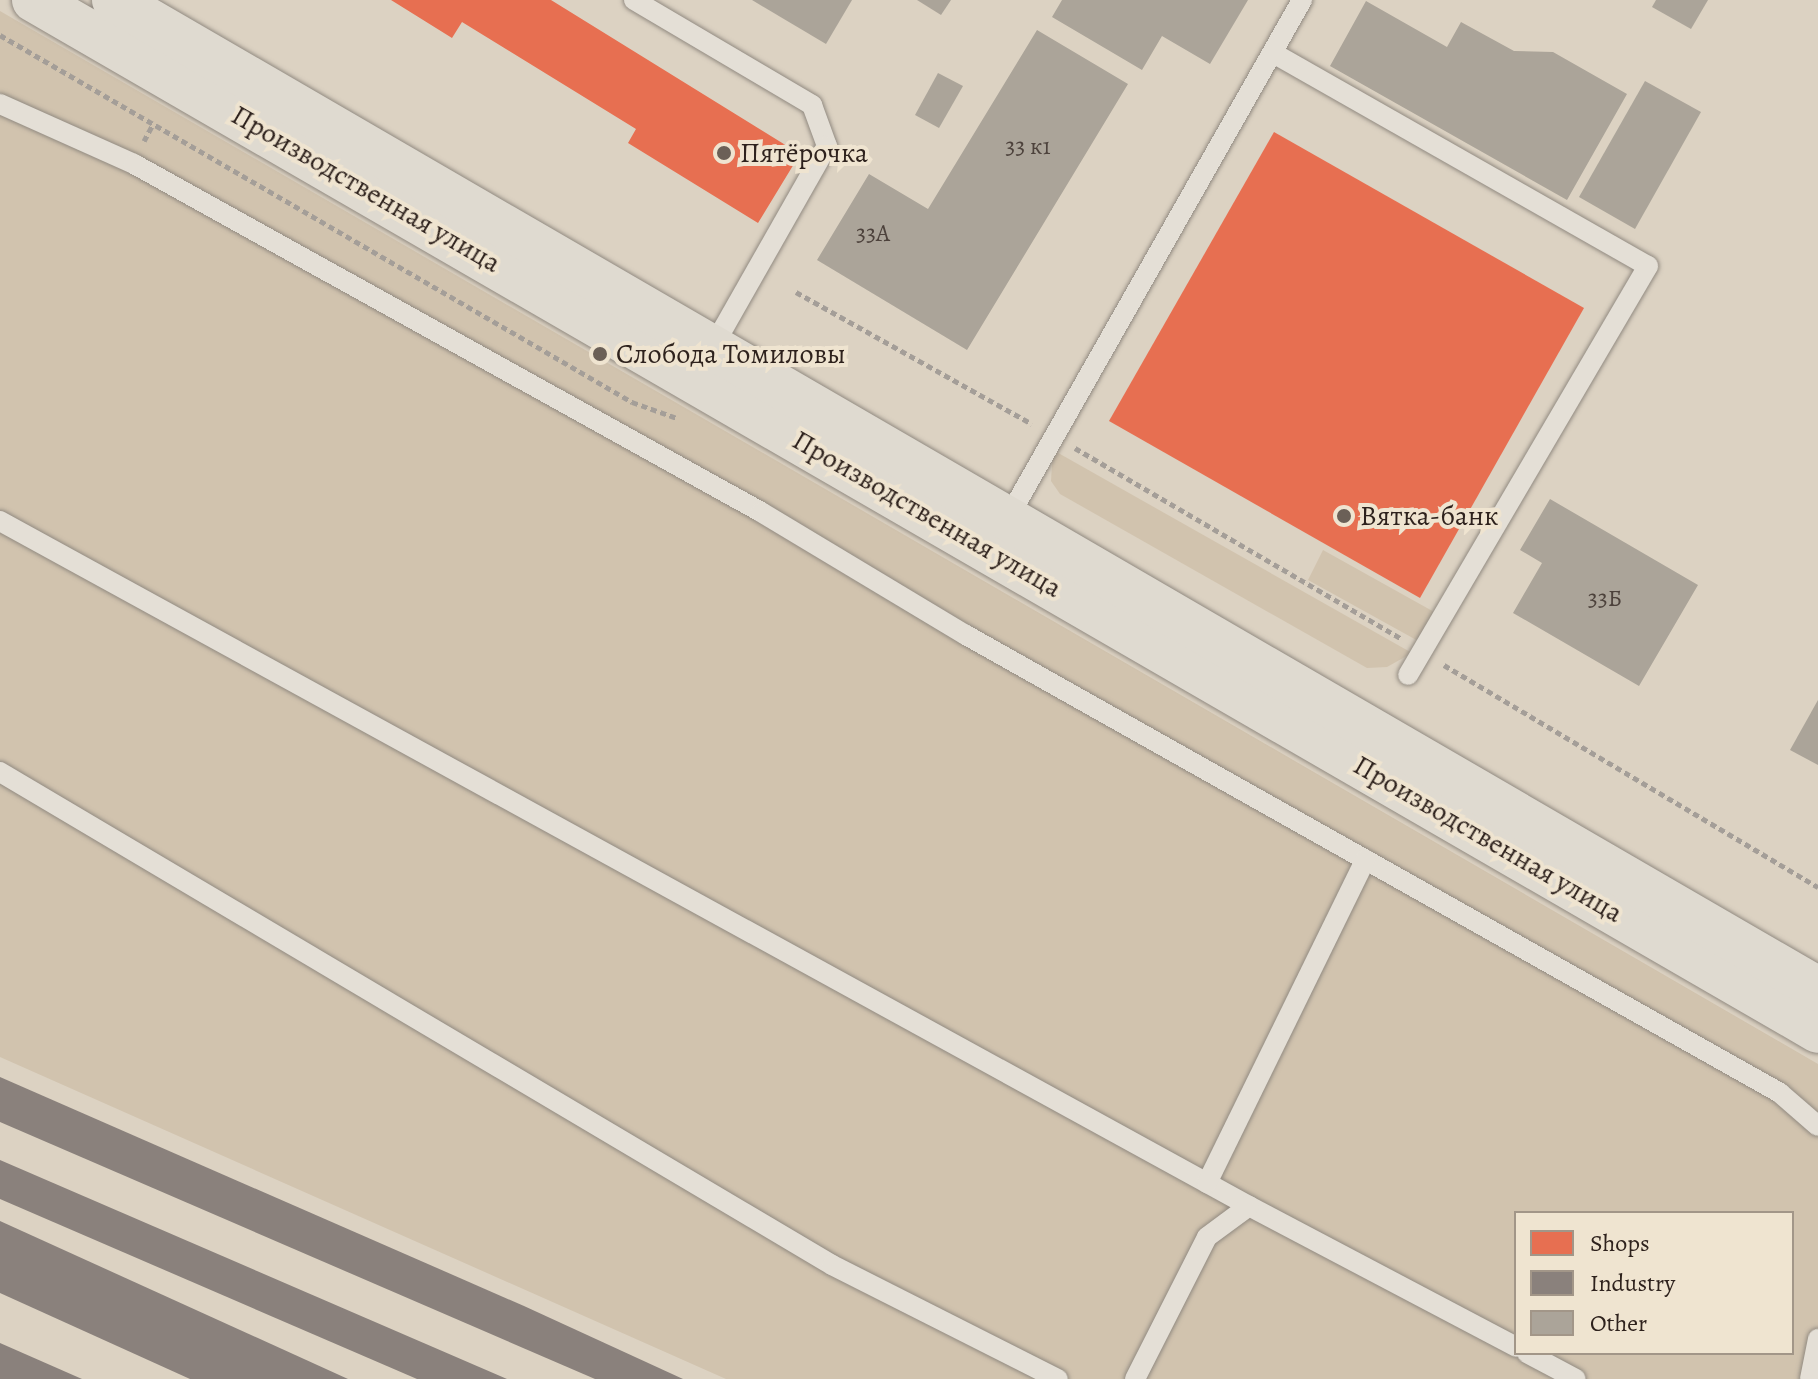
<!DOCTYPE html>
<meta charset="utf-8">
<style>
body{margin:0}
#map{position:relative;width:1818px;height:1379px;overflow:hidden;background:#dcd2c2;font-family:Alegreya,serif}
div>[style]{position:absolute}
.green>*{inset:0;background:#d1c3ae}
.shops>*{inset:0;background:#e76f51}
.industry>*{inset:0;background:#8a817c}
.building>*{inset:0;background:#aba499}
.path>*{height:5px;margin-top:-2.5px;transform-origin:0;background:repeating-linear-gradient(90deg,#a49e98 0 6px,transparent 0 10px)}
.roads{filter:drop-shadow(0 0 2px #918a81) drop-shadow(0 0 2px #918a81)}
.lane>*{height:20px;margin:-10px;padding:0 10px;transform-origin:10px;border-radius:10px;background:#e4dfd6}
.highway>*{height:44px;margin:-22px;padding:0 22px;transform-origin:22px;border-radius:22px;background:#dfdad0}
.dots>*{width:22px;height:22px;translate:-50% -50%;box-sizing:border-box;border:4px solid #efe4d0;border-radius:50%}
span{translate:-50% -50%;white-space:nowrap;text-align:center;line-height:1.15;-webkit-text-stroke:8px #efe4d0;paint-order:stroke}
.number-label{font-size:24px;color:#4d423c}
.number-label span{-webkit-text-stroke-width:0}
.poi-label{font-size:28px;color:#2e221d}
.left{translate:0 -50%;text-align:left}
.street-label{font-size:28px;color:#2e221d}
.legend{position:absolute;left:1514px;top:1211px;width:280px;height:144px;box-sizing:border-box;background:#efe4d0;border:2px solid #a29688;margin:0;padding:10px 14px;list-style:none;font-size:24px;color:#2e221d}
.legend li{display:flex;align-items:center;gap:16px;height:40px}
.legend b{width:40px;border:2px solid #a29688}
</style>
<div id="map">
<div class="green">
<div style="clip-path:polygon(evenodd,0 11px,1818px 1064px,1818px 1379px,726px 1379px,0 1057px,0 11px,1516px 1213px,1792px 1213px,1792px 1353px,1516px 1353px,1516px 1213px)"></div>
<div style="clip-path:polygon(1053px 450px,1412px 653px,1387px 667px,1367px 668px,1060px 494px,1051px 481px)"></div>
<div style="clip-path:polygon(1323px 550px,1436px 613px,1420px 642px,1308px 580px)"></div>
</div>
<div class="shops">
<div style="clip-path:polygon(391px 0,551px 0,800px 154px,758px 223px,628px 143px,636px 129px,462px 22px,452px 38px)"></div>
<div style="clip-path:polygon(1274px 132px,1584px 308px,1420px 598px,1109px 421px)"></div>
</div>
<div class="industry">
<div style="clip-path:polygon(0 1077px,524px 1306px,683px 1379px,595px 1379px,0 1122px)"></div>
<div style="clip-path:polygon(0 1160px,507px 1379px,417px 1379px,0 1199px)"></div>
<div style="clip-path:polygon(0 1221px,348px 1379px,190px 1379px,0 1293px)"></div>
<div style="clip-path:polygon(0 1343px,82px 1379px,0 1379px)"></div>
</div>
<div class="building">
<div style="clip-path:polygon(752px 0,852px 0,826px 44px)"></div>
<div style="clip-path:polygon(917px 0,951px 0,941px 15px)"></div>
<div style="clip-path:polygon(1062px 0,1248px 0,1210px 64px,1162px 36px,1142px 70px,1052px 17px)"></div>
<div style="clip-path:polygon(1656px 0,1708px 0,1691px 29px,1652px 7px)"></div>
<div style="clip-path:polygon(1366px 1px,1447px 47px,1461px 22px,1514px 51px,1553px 52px,1627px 94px,1567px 200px,1330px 66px)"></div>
<div style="clip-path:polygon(1037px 30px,1128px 84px,967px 350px,817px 260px,869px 174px,928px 209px)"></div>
<div style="clip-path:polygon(938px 73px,963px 86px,939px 128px,915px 115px)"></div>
<div style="clip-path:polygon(1645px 81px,1701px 112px,1635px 229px,1579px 197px)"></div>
<div style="clip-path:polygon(1550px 499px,1698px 585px,1639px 686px,1513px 613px,1542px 563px,1520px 550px)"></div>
<div style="clip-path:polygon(1818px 700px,1818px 765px,1790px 750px)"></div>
</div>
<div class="path">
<div style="left:0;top:35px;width:731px;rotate:30.14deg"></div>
<div style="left:632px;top:402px;width:48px;rotate:19.6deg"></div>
<div style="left:144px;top:141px;width:19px;rotate:-62deg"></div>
<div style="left:796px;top:292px;width:270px;rotate:29.2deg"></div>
<div style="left:1075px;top:448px;width:379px;rotate:30.3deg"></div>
<div style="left:1444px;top:665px;width:435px;rotate:30.7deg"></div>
</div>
<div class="roads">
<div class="lane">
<div style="left:634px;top:0;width:207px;rotate:30.5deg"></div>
<div style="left:812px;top:105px;width:44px;rotate:69.9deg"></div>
<div style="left:827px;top:146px;width:231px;rotate:119.6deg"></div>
<div style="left:1273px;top:53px;width:431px;rotate:29.6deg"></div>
<div style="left:1648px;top:266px;width:474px;rotate:120.4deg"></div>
<div style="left:0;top:104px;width:147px;rotate:24.1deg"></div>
<div style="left:134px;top:164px;width:717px;rotate:29.03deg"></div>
<div style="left:761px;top:512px;width:239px;rotate:31deg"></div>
<div style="left:966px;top:635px;width:934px;rotate:29.36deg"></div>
<div style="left:1780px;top:1093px;width:50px;rotate:41deg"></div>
<div style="left:1008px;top:518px;width:596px;rotate:-60.42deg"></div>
<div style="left:0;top:521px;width:1425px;rotate:28.74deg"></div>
<div style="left:1249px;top:1206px;width:302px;rotate:27.8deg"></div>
<div style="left:0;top:772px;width:967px;rotate:30.65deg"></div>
<div style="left:832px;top:1265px;width:253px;rotate:26.8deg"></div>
<div style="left:1207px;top:1183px;width:360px;rotate:-63.9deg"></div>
<div style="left:1527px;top:1353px;width:55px;rotate:28deg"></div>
<div style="left:1135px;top:1379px;width:159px;rotate:-63.1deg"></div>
<div style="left:1207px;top:1237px;width:52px;rotate:-36.4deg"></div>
<div style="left:1810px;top:1379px;width:41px;rotate:-78.7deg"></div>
</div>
<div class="highway">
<div style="left:34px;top:0;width:2060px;rotate:30.02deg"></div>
<div style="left:114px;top:0;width:1970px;rotate:30.13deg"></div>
</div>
</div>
<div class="dots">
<div style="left:724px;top:153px;background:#6b6057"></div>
<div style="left:600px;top:354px;background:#6b6057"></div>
<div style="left:1344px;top:516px;background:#6b6057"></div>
</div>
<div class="number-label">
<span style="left:1028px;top:147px">33 к1</span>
<span style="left:873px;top:234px">33А</span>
<span style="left:1605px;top:599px">33Б</span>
</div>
<div class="poi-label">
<span class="left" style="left:740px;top:153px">Пятёрочка</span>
<span class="left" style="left:616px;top:354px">Слобода Томиловы</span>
<span class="left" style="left:1360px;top:516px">Вятка-банк</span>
</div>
<div class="street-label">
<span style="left:366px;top:189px;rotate:30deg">Производственная улица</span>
<span style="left:927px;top:514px;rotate:30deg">Производственная улица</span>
<span style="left:1488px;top:839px;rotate:30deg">Производственная улица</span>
</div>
<ul class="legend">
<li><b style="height:22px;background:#e76f51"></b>Shops</li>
<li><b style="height:22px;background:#8a817c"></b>Industry</li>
<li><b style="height:22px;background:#aba499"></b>Other</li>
</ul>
</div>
